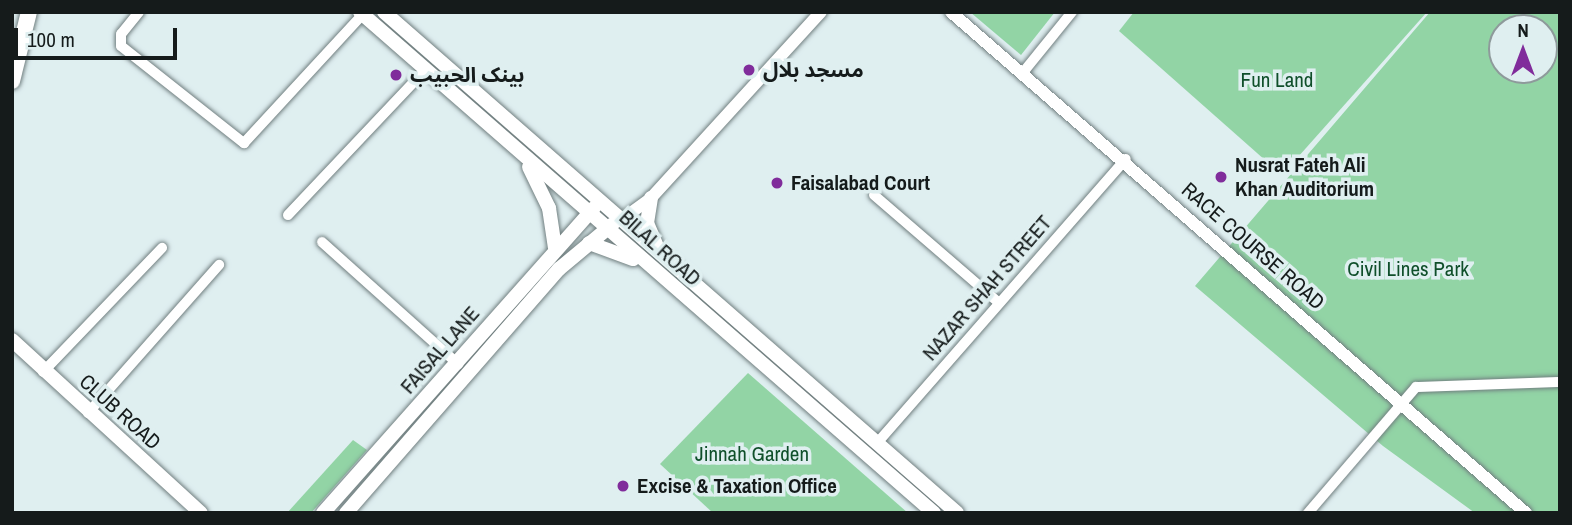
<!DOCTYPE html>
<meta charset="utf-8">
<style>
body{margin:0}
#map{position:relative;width:1572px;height:525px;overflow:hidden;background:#dfeff0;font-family:"Archivo Narrow","Noto Sans Arabic",sans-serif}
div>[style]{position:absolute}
.green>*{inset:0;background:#92d4a5}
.roads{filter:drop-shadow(0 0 2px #717f80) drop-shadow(0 0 2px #717f80)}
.minor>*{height:10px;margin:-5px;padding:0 5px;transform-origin:5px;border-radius:5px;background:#fff}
.tertiary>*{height:12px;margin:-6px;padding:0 6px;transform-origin:6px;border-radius:6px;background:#fff}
.secondary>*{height:14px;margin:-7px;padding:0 7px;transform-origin:7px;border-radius:7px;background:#fff}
.primary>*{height:16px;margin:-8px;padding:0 8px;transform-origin:8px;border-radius:8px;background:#fff}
.dots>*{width:19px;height:19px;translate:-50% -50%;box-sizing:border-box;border:4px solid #dfeff0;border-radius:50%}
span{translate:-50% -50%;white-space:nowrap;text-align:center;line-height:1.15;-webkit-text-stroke:7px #dfeff0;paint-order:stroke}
.poi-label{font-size:21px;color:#151b1b;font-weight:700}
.left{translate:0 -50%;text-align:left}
.park-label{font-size:21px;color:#0f4f2a}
.street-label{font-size:21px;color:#151b1b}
.frame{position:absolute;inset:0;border:14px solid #151b1b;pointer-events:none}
.north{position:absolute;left:1488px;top:14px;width:70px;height:70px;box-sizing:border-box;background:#dfeff0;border:2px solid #8e9a9b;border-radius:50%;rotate:0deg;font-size:19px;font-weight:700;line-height:28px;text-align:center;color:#151b1b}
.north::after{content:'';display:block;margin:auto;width:24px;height:32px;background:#802c9b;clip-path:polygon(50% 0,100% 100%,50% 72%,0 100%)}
.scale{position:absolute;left:14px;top:28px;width:163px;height:32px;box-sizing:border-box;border:4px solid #151b1b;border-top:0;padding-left:9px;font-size:21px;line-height:24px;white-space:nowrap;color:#151b1b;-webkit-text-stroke:5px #dfeff0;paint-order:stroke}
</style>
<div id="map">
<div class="green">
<div style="clip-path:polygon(970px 12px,1055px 12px,1021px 55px)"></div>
<div style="clip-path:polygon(1134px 12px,1427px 12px,1282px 175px,1119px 31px)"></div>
<div style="clip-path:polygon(evenodd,1430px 12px,1560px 12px,1560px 513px,1475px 513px,1383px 446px,1195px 286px,1430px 12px,1502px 28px,1544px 28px,1544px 70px,1502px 70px,1502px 28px)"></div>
<div style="clip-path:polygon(748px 373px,908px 513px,713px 513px,660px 464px)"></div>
<div style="clip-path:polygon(353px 440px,367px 450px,311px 513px,287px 513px)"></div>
</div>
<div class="roads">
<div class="minor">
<div style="left:139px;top:12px;width:28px;rotate:129deg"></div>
<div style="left:121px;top:34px;width:12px;rotate:90deg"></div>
<div style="left:121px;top:46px;width:157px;rotate:38.3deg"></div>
<div style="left:244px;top:143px;width:176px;rotate:-47.3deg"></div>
<div style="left:1025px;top:70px;width:75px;rotate:-51deg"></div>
<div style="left:874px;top:195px;width:165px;rotate:40.8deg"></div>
<div style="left:288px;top:215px;width:201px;rotate:-46.6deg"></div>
<div style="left:322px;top:242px;width:183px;rotate:41.9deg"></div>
<div style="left:43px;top:372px;width:172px;rotate:-46.2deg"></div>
<div style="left:88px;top:413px;width:198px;rotate:-48.5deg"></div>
<div style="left:878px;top:442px;width:376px;rotate:-48.8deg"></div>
<div style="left:1308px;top:513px;width:166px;rotate:-49.4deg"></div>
<div style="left:1416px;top:387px;width:144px;rotate:-2deg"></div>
</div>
<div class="tertiary">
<div style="left:951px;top:12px;width:763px;rotate:41.07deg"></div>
<div style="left:621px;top:220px;width:37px;rotate:-36deg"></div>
<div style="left:651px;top:198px;width:252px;rotate:-47.6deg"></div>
</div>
<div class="secondary">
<div style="left:360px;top:12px;width:762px;rotate:41.12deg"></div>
<div style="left:384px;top:12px;width:761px;rotate:41.16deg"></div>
<div style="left:529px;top:167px;width:46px;rotate:64deg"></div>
<div style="left:549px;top:208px;width:40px;rotate:81.5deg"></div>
<div style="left:651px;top:198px;width:25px;rotate:99deg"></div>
<div style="left:647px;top:223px;width:28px;rotate:67deg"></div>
<div style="left:589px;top:243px;width:47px;rotate:20deg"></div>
<div style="left:12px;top:340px;width:256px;rotate:42.5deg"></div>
<div style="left:323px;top:513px;width:408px;rotate:-48.4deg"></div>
<div style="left:346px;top:513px;width:324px;rotate:-48.9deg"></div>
<div style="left:559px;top:269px;width:70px;rotate:-39.8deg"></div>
</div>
<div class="primary">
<div style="left:12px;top:81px;width:71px;rotate:-76.2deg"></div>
</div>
</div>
<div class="dots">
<div style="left:749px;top:70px;background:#802c9b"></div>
<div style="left:396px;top:75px;background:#802c9b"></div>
<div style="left:1221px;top:177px;background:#802c9b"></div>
<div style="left:777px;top:183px;background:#802c9b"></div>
<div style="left:623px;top:486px;background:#802c9b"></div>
</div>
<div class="poi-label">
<span class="left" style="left:763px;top:70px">مسجد بلال</span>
<span class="left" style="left:410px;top:75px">بينک الحبيب</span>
<span class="left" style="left:1235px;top:177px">Nusrat Fateh Ali<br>Khan Auditorium</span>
<span class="left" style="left:791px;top:183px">Faisalabad Court</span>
<span class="left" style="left:637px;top:486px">Excise &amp; Taxation Office</span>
</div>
<div class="park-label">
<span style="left:1277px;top:80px">Fun Land</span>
<span style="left:1408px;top:269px">Civil Lines Park</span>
<span style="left:752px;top:454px">Jinnah Garden</span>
</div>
<div class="street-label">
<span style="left:1253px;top:246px;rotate:41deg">RACE COURSE ROAD</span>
<span style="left:660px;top:248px;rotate:42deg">BILAL ROAD</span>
<span style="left:987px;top:288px;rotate:-49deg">NAZAR SHAH STREET</span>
<span style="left:440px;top:350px;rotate:-49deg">FAISAL LANE</span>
<span style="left:120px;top:412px;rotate:42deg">CLUB ROAD</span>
</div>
<div class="frame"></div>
<div class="north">N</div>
<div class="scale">100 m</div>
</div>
